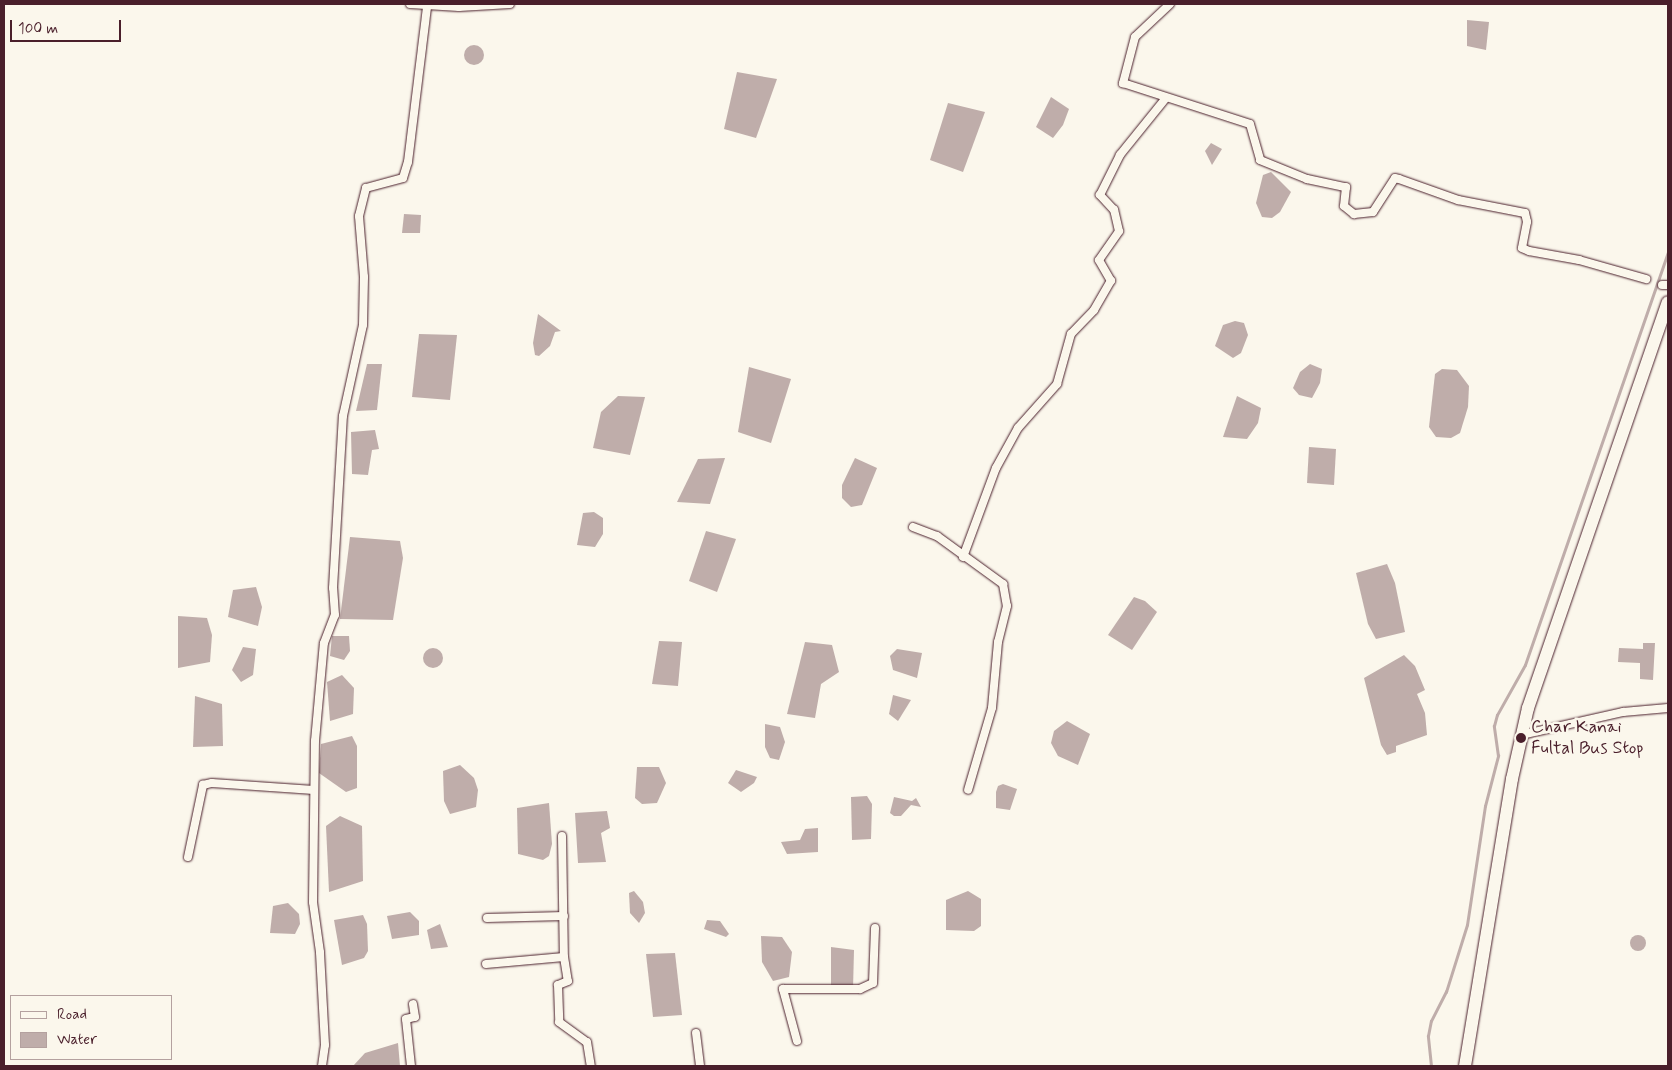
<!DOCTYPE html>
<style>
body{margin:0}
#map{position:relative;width:1672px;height:1070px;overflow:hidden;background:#fbf7ec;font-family:Mynerve,sans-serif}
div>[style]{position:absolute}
.water>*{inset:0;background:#bfadaa}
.round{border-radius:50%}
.stream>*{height:2.5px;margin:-1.25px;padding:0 1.25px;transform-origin:1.25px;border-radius:1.25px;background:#bfadaa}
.roads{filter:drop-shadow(0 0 1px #4a1f2b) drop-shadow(0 0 1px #4a1f2b)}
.minor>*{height:8px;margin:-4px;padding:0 4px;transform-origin:4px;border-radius:4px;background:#fbf7ec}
.trunk>*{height:12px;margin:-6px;padding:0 6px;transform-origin:6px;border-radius:6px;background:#fbf7ec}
.dots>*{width:14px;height:14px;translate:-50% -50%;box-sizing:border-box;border:2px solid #fbf7ec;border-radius:50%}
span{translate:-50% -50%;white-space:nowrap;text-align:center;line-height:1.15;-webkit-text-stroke:5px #fbf7ec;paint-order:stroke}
.poi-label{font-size:18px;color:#4a1f2b}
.left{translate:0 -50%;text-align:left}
.frame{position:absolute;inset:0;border:5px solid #4a1f2b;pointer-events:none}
.legend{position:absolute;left:10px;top:995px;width:162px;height:65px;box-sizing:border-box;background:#fbf7ec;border:1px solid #b4a19f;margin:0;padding:6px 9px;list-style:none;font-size:15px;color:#4a1f2b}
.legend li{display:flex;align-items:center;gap:10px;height:25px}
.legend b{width:25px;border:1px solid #b4a19f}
.scale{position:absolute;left:10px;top:20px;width:111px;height:22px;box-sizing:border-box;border:2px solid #4a1f2b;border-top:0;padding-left:6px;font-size:15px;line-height:18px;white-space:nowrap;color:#4a1f2b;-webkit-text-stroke:4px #fbf7ec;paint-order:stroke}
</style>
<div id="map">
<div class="water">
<div style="clip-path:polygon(1467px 20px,1489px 22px,1486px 50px,1467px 46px)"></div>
<div class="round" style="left:464px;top:45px;width:20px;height:20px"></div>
<div style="clip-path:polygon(737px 72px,777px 79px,756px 138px,724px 129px)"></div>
<div style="clip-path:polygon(1051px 97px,1069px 109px,1063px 125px,1053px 138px,1036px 127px)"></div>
<div style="clip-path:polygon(948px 103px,985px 112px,963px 172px,930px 160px)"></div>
<div style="clip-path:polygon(1211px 143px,1222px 149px,1212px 165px,1205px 151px)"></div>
<div style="clip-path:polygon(1271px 172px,1291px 192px,1280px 212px,1272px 218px,1262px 217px,1256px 203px,1263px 175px)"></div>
<div style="clip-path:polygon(404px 214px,421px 215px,420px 233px,402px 233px)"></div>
<div style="clip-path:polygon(538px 314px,561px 331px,555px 332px,550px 346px,539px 356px,535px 355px,533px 343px)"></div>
<div style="clip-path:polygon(1235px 321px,1244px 323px,1248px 335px,1241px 353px,1233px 358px,1215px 346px,1223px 325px)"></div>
<div style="clip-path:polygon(419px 334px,457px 335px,450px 400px,412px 397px)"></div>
<div style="clip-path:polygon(367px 364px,382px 364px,377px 410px,356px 411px)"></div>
<div style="clip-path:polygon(1310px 364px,1322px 369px,1320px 383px,1312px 398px,1299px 395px,1293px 388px,1300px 372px)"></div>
<div style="clip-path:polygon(749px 367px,791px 379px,771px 443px,738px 432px)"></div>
<div style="clip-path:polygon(1442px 369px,1457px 370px,1469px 386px,1468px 407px,1460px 433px,1451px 438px,1436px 437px,1429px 427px,1435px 374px)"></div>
<div style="clip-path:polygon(618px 396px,645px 397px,630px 455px,593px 448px,601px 412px)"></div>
<div style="clip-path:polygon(1237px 396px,1261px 408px,1258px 423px,1247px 439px,1223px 437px)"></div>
<div style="clip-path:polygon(375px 430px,379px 449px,372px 450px,368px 475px,352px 474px,351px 432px)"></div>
<div style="clip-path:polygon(1309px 447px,1336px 449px,1334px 485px,1307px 483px)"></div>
<div style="clip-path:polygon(725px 458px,710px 504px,677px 502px,698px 459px)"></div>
<div style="clip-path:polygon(855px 458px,877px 468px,862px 505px,851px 507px,842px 498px,842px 485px)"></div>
<div style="clip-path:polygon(594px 512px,603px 518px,603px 534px,595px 547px,577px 545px,583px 513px)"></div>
<div style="clip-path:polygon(706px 531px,736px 539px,717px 592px,689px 581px)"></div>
<div style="clip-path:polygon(350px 537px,400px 541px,403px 558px,393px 620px,340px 619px)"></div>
<div style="clip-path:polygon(1387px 564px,1395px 583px,1405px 632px,1376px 639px,1368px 624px,1356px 573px)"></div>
<div style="clip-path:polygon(256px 587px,262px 607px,258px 626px,228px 617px,233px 590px)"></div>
<div style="clip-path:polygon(1134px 597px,1145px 601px,1157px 612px,1132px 650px,1108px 635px)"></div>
<div style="clip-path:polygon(178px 616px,207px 618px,212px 635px,210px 662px,178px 668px)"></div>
<div style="clip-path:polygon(332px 636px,349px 636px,350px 651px,344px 660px,330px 656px)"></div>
<div style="clip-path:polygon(659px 641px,682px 642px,678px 686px,652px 684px)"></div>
<div style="clip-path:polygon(805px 642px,832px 645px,839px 672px,821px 684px,815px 718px,787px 714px)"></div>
<div style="clip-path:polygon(1643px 643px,1655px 643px,1653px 680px,1640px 679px,1640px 663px,1618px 662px,1619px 648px,1643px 649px)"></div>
<div style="clip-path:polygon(243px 647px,256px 649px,253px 675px,241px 682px,232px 670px)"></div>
<div class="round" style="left:423px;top:648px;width:20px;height:20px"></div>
<div style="clip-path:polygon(897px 649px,922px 653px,917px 678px,893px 670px,890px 656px)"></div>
<div style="clip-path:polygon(1404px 655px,1415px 666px,1425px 690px,1417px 694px,1425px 713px,1427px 735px,1396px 746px,1396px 752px,1387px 755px,1381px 745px,1364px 678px)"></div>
<div style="clip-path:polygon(342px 675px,354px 688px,353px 714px,330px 721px,327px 682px)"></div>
<div style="clip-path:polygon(893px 695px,911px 700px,898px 721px,889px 714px)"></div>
<div style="clip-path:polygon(195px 696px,222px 704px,223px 746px,193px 747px)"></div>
<div style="clip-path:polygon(1067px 721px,1090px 734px,1078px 765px,1058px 756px,1051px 743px,1054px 731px)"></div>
<div style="clip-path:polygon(765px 724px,780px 727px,785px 742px,779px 760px,770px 758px,765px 747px)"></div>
<div style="clip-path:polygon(352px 736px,357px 746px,357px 788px,346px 792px,319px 773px,321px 744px)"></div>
<div style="clip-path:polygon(460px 765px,474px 778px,478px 790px,476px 807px,450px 814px,444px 801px,443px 771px)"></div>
<div style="clip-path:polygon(637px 767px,659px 767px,666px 783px,657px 803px,642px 804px,635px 798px)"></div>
<div style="clip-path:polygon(736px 770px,757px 777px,754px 783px,741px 792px,728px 783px)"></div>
<div style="clip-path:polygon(1003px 784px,1017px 789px,1010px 810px,996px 808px,996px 792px,998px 786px)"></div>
<div style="clip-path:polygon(867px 796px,872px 804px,871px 839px,852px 840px,851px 797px)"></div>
<div style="clip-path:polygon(894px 797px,912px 801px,916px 798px,921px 807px,911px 805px,901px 816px,894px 816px,890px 813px)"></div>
<div style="clip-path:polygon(549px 803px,552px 844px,549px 856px,543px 860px,518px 854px,517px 808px)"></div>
<div style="clip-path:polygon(607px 811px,610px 828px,601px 833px,606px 862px,578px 863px,575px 813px)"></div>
<div style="clip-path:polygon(340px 816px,362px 826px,363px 881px,329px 892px,326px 826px)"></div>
<div style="clip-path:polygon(818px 828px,818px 852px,787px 854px,781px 842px,800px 840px,805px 829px)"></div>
<div style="clip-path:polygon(634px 891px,643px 902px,645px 913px,639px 923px,630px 913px,629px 893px)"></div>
<div style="clip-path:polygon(968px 891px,981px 899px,981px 926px,974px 931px,946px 930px,946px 900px)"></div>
<div style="clip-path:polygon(288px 903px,299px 914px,300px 924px,295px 934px,270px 933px,273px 906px)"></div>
<div style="clip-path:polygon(410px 912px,419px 921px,419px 935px,392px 939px,387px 916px)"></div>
<div style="clip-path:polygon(363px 915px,367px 924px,368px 951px,364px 958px,342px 965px,334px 920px)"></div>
<div style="clip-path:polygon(707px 920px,720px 921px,729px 934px,726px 937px,704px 929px)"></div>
<div style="clip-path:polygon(440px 924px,448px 947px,431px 949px,427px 930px)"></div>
<div class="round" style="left:1630px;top:935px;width:16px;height:16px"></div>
<div style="clip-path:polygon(761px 936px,782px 937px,792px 952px,789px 977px,773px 981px,762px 962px)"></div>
<div style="clip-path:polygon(831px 947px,854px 950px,853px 989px,831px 990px)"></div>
<div style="clip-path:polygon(675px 953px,682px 1015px,653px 1017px,646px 954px)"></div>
<div style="clip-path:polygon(398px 1043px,400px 1066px,353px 1066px,365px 1053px)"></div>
</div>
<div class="stream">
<div style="left:1431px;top:1066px;width:30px;rotate:-96deg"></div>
<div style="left:1428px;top:1036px;width:15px;rotate:-79deg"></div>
<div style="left:1431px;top:1021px;width:33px;rotate:-63deg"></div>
<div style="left:1446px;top:992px;width:70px;rotate:-72.6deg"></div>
<div style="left:1467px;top:925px;width:120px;rotate:-81.4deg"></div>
<div style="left:1485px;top:806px;width:52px;rotate:-75.4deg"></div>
<div style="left:1498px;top:756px;width:30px;rotate:-98deg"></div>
<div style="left:1494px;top:726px;width:11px;rotate:-75deg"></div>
<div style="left:1497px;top:715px;width:57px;rotate:-60.8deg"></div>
<div style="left:1525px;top:665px;width:437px;rotate:-70.9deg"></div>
</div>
<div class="roads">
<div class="minor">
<div style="left:410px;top:4px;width:49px;rotate:3.5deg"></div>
<div style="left:459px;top:7px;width:51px;rotate:-3.4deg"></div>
<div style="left:1170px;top:4px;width:48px;rotate:136.7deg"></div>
<div style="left:1135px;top:37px;width:48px;rotate:104.6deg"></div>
<div style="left:1123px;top:83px;width:133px;rotate:17.9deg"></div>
<div style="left:1250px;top:124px;width:37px;rotate:74deg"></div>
<div style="left:1260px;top:160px;width:51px;rotate:22deg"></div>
<div style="left:1307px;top:179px;width:40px;rotate:12deg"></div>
<div style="left:1346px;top:187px;width:19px;rotate:96deg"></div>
<div style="left:1344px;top:206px;width:13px;rotate:39deg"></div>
<div style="left:1354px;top:214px;width:19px;rotate:-6deg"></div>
<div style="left:1373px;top:212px;width:40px;rotate:-57.1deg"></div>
<div style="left:1395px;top:178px;width:4px;rotate:14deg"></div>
<div style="left:1399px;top:179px;width:63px;rotate:19.6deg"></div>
<div style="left:1458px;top:200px;width:68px;rotate:11deg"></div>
<div style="left:1525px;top:213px;width:9px;rotate:77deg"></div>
<div style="left:1527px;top:222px;width:26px;rotate:101deg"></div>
<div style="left:1522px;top:248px;width:8px;rotate:23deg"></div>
<div style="left:1529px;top:251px;width:51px;rotate:10.2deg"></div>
<div style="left:1579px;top:260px;width:70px;rotate:15.8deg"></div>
<div style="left:1662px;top:285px;width:6px"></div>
<div style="left:913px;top:527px;width:26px;rotate:21deg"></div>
<div style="left:937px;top:536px;width:82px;rotate:36deg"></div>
<div style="left:1003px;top:584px;width:22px;rotate:80deg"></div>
<div style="left:1007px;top:606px;width:37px;rotate:104deg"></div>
<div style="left:998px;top:642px;width:66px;rotate:95.2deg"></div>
<div style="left:992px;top:708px;width:85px;rotate:106.3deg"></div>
<div style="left:963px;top:557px;width:95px;rotate:-69.7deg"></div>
<div style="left:996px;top:468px;width:46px;rotate:-61.2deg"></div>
<div style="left:1018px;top:428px;width:59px;rotate:-48.4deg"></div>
<div style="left:1057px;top:384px;width:52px;rotate:-74.4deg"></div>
<div style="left:1071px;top:334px;width:33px;rotate:-46deg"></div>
<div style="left:1094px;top:310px;width:34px;rotate:-60deg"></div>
<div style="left:1111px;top:281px;width:24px;rotate:-120deg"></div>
<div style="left:1099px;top:260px;width:35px;rotate:-55deg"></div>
<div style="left:1119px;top:231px;width:22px;rotate:-103deg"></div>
<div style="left:1114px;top:210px;width:21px;rotate:-133deg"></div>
<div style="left:1100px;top:195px;width:45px;rotate:-63.4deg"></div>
<div style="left:1120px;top:155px;width:73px;rotate:-51.1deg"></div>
<div style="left:1521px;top:735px;width:105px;rotate:-12.7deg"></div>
<div style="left:1623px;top:712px;width:45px;rotate:-5.1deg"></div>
<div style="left:562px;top:836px;width:121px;rotate:89.1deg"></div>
<div style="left:188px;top:857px;width:74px;rotate:-78.2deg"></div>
<div style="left:203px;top:785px;width:9px;rotate:-13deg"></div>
<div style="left:212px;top:783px;width:102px;rotate:3.9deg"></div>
<div style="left:487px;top:918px;width:77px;rotate:-1.5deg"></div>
<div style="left:486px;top:964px;width:78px;rotate:-5.1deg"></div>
<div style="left:564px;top:957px;width:24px;rotate:81deg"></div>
<div style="left:568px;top:981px;width:11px;rotate:158deg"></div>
<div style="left:558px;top:985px;width:37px;rotate:88deg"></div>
<div style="left:559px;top:1022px;width:34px;rotate:36deg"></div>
<div style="left:587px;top:1042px;width:24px;rotate:81deg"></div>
<div style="left:696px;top:1033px;width:33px;rotate:83deg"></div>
<div style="left:797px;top:1041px;width:54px;rotate:-105.1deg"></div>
<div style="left:783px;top:989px;width:77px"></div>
<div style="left:860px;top:989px;width:14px;rotate:-25deg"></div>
<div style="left:873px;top:983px;width:55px;rotate:-87.9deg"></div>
<div style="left:322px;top:1066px;width:21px;rotate:-82deg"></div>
<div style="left:325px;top:1045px;width:93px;rotate:-93.1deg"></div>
<div style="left:320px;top:952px;width:50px;rotate:-98deg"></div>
<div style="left:313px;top:902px;width:161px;rotate:-89.3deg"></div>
<div style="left:315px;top:741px;width:98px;rotate:-84.8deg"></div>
<div style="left:324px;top:643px;width:30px;rotate:-69deg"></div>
<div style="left:335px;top:615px;width:27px;rotate:-94deg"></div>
<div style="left:333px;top:588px;width:172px;rotate:-86.7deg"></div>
<div style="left:343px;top:416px;width:93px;rotate:-77.6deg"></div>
<div style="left:363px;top:325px;width:48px;rotate:-88.8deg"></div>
<div style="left:364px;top:277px;width:61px;rotate:-94.7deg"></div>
<div style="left:359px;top:216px;width:29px;rotate:-76deg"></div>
<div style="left:366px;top:188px;width:38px;rotate:-15deg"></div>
<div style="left:403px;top:178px;width:17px;rotate:-73deg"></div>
<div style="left:408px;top:162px;width:156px;rotate:-83deg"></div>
<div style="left:411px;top:1066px;width:47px;rotate:-96.1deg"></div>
<div style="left:406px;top:1019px;width:9px;rotate:-13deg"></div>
<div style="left:415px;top:1017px;width:13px;rotate:-99deg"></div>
</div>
<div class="trunk">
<div style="left:1465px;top:1066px;width:291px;rotate:-80.7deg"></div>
<div style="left:1512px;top:779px;width:73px;rotate:-77.3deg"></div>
<div style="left:1528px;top:708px;width:429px;rotate:-71deg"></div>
</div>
</div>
<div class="dots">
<div style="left:1521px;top:738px;background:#4a1f2b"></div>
</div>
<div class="poi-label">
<span class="left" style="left:1531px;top:738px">Char Kanai<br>Fultal Bus Stop</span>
</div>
<div class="frame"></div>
<ul class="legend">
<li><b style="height:6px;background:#fbf7ec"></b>Road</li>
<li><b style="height:14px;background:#bfadaa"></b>Water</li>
</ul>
<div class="scale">100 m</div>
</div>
